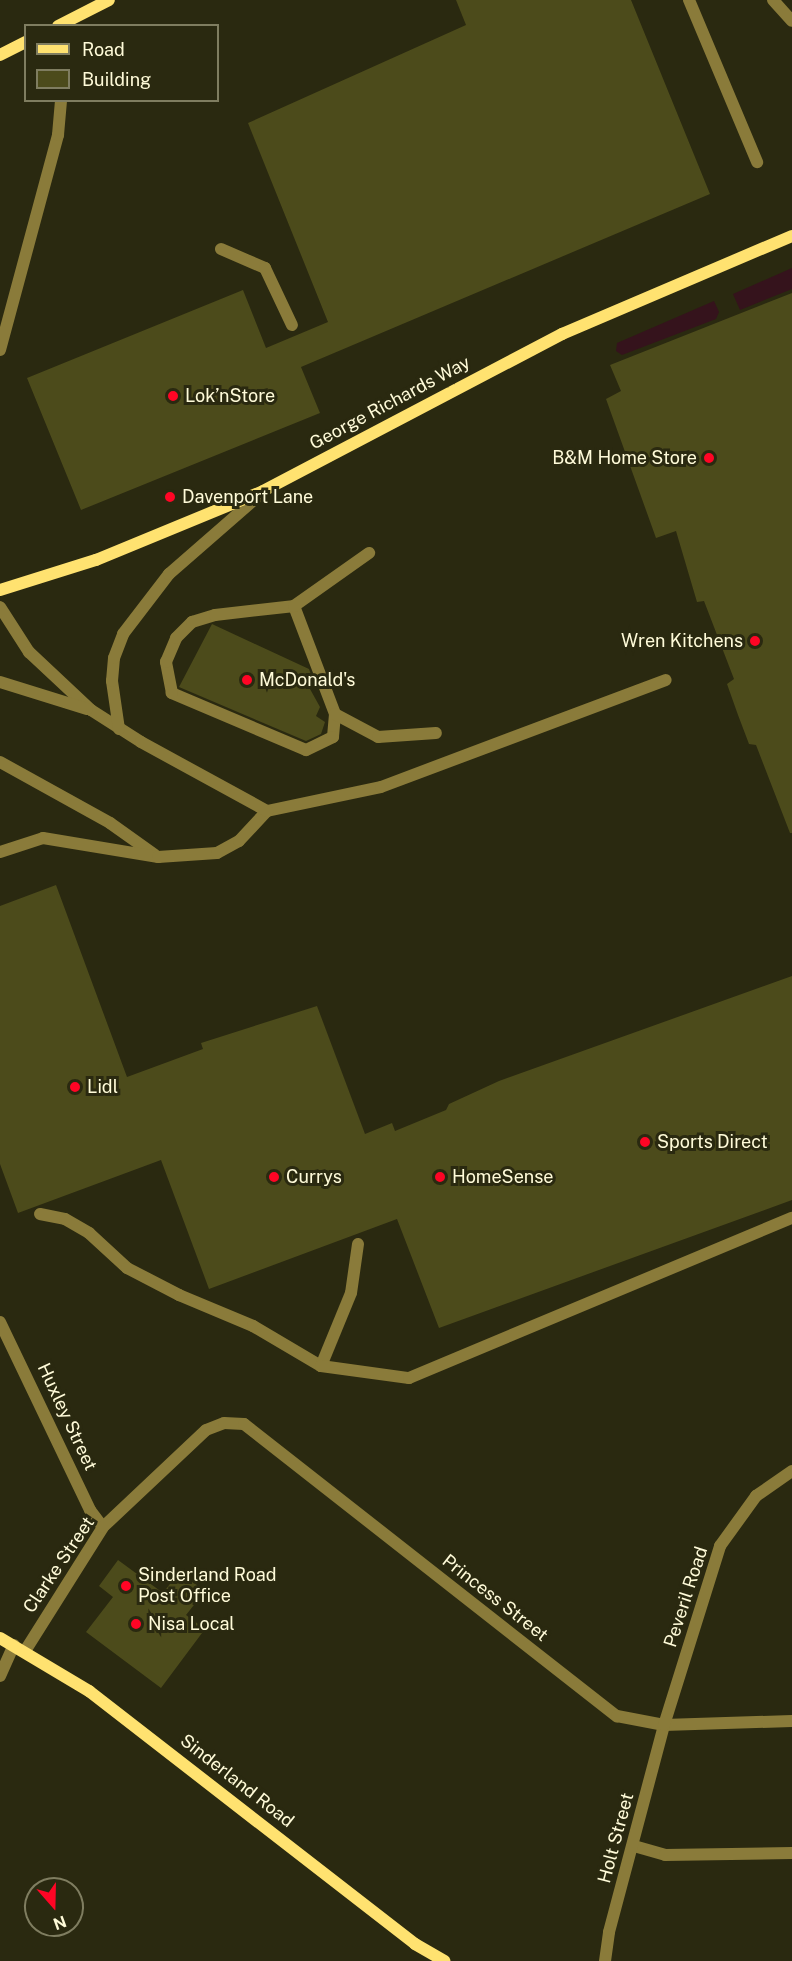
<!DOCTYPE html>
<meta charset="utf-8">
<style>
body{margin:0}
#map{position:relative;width:792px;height:1961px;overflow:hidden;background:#2a2910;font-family:"Public Sans",sans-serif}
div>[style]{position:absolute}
.green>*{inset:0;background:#35131c}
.building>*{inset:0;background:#4c4b1b}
.lane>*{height:12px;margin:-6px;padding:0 6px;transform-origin:6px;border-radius:6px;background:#8a7b3a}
.street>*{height:12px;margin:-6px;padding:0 6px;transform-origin:6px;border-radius:6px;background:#8a7b3a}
.secondary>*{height:12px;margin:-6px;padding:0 6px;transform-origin:6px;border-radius:6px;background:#ffe270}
.dots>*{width:16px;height:16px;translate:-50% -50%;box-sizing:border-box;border:3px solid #2a2910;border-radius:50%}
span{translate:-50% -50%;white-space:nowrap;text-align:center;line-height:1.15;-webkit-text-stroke:6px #2a2910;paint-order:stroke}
.poi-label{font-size:18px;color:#fffbd9}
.left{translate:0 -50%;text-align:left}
.right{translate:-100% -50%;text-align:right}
.street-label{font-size:18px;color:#fffbd9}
.legend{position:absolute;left:24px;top:24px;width:195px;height:78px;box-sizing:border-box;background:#2a2910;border:2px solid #7f7d60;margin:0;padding:8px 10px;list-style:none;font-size:18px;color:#fffbd9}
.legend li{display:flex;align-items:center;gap:12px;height:30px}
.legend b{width:30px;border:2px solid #7f7d60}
.north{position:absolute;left:24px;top:1877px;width:60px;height:60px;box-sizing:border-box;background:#2a2910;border:2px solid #7f7d60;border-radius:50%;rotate:160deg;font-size:16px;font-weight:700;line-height:24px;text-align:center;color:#fffbd9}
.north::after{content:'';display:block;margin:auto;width:21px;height:27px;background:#ff0525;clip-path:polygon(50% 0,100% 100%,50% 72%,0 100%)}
</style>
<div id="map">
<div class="green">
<div style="clip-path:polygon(792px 268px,792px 289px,740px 310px,733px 294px)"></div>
<div style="clip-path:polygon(714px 301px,719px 312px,716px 319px,622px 355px,616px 351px,617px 343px)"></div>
</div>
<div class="building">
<div style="clip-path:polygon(456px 0,631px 0,710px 194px,301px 367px,320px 413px,81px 510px,27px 378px,243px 290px,266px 348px,328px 322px,248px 123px,466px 25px)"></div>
<div style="clip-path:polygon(792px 293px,792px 833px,790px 833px,756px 745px,749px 744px,738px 715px,727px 684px,734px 679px,704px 601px,697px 602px,676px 531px,656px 538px,606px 399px,621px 391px,610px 365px)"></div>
<div style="clip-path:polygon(212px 624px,309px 669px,313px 680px,310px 689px,320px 707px,316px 716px,325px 722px,321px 734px,306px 741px,179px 687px)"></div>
<div style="clip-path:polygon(56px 885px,127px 1077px,203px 1049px,201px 1043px,317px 1006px,365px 1134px,392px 1123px,395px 1131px,446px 1110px,449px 1104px,499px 1081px,792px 976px,792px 1200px,439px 1328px,397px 1219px,209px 1289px,161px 1160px,18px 1213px,0 1164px,0 906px)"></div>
<div style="clip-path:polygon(118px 1560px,163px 1593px,179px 1572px,205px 1591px,186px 1615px,205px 1629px,161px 1688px,86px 1632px,113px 1597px,99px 1586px)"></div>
</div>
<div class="lane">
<div style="left:689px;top:0;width:176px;rotate:67.2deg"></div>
<div style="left:773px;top:0;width:28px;rotate:48deg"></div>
<div style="left:221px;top:249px;width:48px;rotate:23.4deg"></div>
<div style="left:265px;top:268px;width:63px;rotate:64.7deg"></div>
<div style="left:294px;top:606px;width:116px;rotate:69.2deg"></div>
<div style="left:335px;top:714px;width:23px;rotate:95deg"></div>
<div style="left:333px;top:737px;width:30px;rotate:154deg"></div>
<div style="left:306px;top:750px;width:146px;rotate:-157deg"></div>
<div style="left:172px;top:693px;width:32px;rotate:-101deg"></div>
<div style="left:166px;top:662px;width:26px;rotate:-67deg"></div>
<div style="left:176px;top:638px;width:23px;rotate:-45deg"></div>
<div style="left:192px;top:622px;width:24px;rotate:-17deg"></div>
<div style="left:215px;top:615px;width:80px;rotate:-6.5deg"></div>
<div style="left:294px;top:606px;width:92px;rotate:-35.2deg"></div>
<div style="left:335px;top:714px;width:49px;rotate:28.1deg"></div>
<div style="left:378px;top:737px;width:58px;rotate:-3.9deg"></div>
<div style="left:0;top:762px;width:126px;rotate:29deg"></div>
<div style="left:110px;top:823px;width:55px;rotate:35.4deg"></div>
<div style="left:0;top:852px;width:45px;rotate:-18deg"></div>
<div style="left:43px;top:838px;width:117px;rotate:9.4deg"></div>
<div style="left:158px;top:857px;width:59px;rotate:-3.9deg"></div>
<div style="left:217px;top:853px;width:25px;rotate:-29deg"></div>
<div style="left:239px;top:841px;width:41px;rotate:-47deg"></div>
<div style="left:267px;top:811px;width:116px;rotate:-11.9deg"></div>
<div style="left:381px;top:787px;width:304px;rotate:-20.6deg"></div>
<div style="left:40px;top:1214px;width:25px;rotate:11deg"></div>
<div style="left:65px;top:1219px;width:28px;rotate:30deg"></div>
<div style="left:89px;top:1233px;width:52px;rotate:42.6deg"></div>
<div style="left:127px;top:1268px;width:59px;rotate:27.4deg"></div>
<div style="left:179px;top:1295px;width:80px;rotate:22.7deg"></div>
<div style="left:253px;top:1326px;width:79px;rotate:30.5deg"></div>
<div style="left:358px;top:1244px;width:49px;rotate:98.1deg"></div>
<div style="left:351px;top:1293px;width:79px;rotate:112.3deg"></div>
<div style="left:321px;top:1366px;width:89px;rotate:7.8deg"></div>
<div style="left:409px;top:1378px;width:415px;rotate:-22.7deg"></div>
<div style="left:634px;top:1846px;width:32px;rotate:16deg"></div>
<div style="left:665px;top:1855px;width:127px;rotate:-0.9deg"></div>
</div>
<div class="street">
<div style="left:0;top:350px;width:223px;rotate:-74.9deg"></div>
<div style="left:58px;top:135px;width:35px;rotate:-85deg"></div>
<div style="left:0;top:607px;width:54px;rotate:57.2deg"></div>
<div style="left:29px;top:652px;width:85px;rotate:43.1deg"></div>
<div style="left:91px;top:710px;width:59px;rotate:32.6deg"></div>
<div style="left:141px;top:742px;width:144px;rotate:28.7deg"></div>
<div style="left:0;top:682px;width:91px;rotate:17.2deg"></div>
<div style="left:119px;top:729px;width:49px;rotate:-98.3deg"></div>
<div style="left:112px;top:681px;width:23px;rotate:-85deg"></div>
<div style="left:114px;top:658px;width:26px;rotate:-69deg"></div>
<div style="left:123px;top:634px;width:76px;rotate:-52.5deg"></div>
<div style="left:169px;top:574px;width:125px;rotate:-41.1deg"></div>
<div style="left:0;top:1322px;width:208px;rotate:64.4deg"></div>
<div style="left:90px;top:1510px;width:21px;rotate:53deg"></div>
<div style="left:25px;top:1651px;width:146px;rotate:-57.8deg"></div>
<div style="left:103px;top:1527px;width:141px;rotate:-43.3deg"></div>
<div style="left:206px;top:1430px;width:19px;rotate:-21deg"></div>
<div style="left:224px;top:1423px;width:20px;rotate:3deg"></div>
<div style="left:244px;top:1424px;width:474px;rotate:38.1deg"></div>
<div style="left:617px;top:1716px;width:48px;rotate:10.8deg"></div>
<div style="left:664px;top:1725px;width:128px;rotate:-1.8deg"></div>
<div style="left:0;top:1676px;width:34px;rotate:-66deg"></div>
<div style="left:605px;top:1961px;width:29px;rotate:-82deg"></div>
<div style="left:609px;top:1932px;width:214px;rotate:-75.1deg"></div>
<div style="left:664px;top:1725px;width:188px;rotate:-72.6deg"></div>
<div style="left:720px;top:1546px;width:62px;rotate:-54.2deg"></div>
<div style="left:756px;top:1496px;width:44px;rotate:-34.8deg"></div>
</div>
<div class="secondary">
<div style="left:58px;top:26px;width:57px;rotate:-27deg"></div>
<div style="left:0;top:55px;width:29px;rotate:-27deg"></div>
<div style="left:0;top:590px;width:101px;rotate:-17.4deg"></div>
<div style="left:96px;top:560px;width:181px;rotate:-22.4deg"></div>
<div style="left:263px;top:491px;width:338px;rotate:-27.7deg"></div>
<div style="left:562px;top:334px;width:250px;rotate:-23.1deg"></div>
<div style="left:0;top:1638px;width:104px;rotate:30.8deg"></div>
<div style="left:89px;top:1691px;width:413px;rotate:37.8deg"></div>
<div style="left:415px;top:1944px;width:34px;rotate:30deg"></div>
</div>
<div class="dots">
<div style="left:173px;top:396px;background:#ff0525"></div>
<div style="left:709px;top:458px;background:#ff0525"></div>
<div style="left:170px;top:497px;background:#ff0525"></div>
<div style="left:755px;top:641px;background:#ff0525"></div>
<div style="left:247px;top:680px;background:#ff0525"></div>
<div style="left:75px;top:1087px;background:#ff0525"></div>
<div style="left:645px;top:1142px;background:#ff0525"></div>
<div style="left:274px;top:1177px;background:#ff0525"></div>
<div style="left:440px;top:1177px;background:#ff0525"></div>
<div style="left:126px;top:1586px;background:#ff0525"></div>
<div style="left:136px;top:1624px;background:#ff0525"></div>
</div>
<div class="poi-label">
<span class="left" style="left:185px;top:396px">Lok’nStore</span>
<span class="right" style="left:697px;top:458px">B&amp;M Home Store</span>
<span class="left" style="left:182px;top:497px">Davenport Lane</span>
<span class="right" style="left:743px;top:641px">Wren Kitchens</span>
<span class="left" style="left:259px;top:680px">McDonald's</span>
<span class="left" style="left:87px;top:1087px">Lidl</span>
<span class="left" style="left:657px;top:1142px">Sports Direct</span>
<span class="left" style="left:286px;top:1177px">Currys</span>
<span class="left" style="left:452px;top:1177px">HomeSense</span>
<span class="left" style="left:138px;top:1586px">Sinderland Road<br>Post Office</span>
<span class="left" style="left:148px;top:1624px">Nisa Local</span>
</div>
<div class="street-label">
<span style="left:390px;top:403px;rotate:-28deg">George Richards Way</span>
<span style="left:67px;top:1417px;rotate:65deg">Huxley Street</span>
<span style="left:59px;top:1565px;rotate:-56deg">Clarke Street</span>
<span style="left:686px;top:1597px;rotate:-72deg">Peveril Road</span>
<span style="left:495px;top:1598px;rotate:38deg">Princess Street</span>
<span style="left:237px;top:1781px;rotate:38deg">Sinderland Road</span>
<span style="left:616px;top:1838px;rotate:-75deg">Holt Street</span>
</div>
<ul class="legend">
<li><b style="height:8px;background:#ffe270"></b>Road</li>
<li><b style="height:16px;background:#4c4b1b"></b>Building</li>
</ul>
<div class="north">N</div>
</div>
